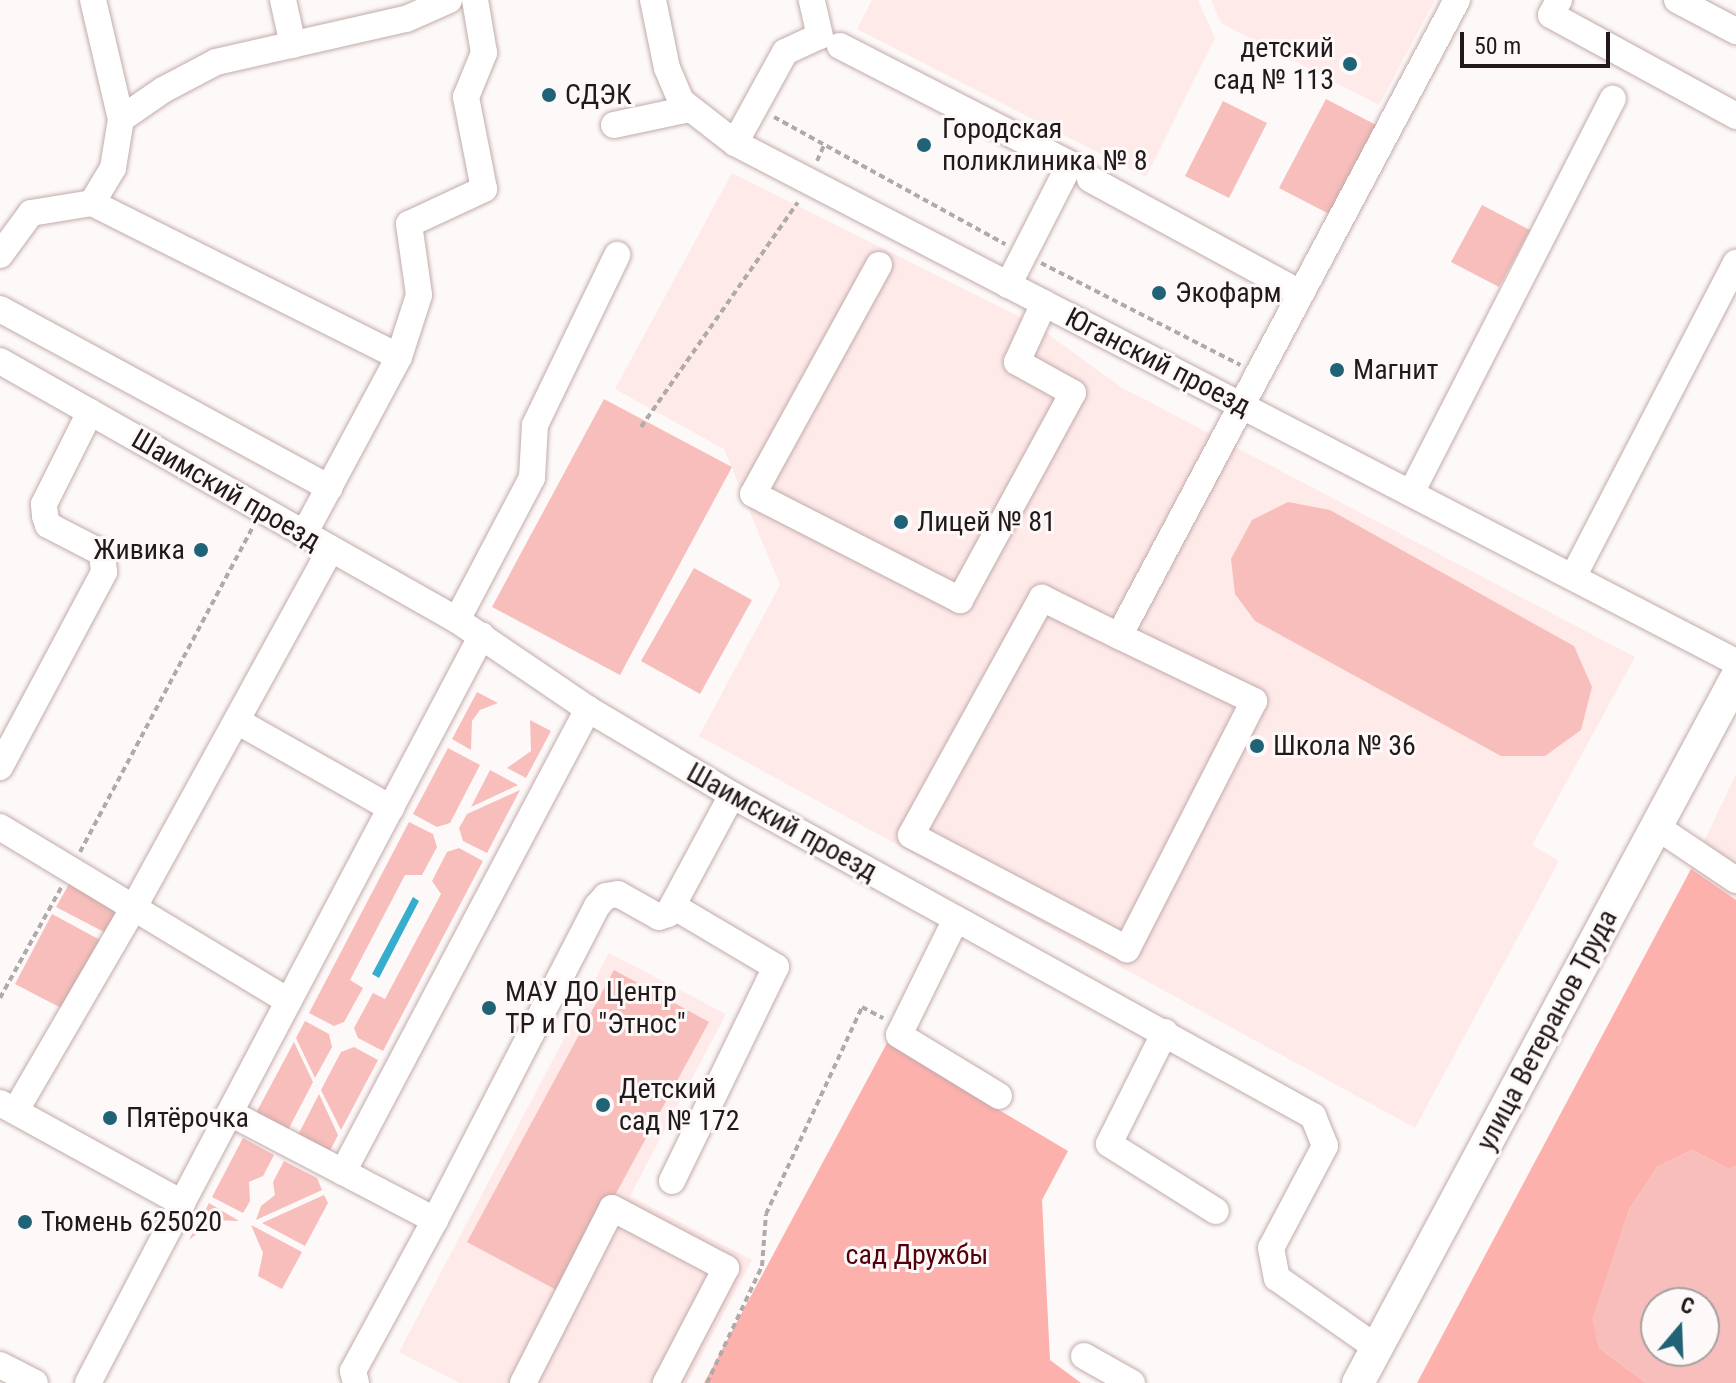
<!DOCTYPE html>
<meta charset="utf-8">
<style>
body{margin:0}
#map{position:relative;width:1736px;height:1383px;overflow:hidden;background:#fef9f9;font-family:"Roboto Condensed",sans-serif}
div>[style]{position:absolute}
.built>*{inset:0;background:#feeae9}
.green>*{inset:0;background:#f7bebb}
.forest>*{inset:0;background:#fdb1ad}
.water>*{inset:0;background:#36adcd}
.path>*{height:4px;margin-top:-2px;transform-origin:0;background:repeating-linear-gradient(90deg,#b0aaaa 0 6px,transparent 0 10px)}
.roads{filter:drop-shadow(0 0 2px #c1abaa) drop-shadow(0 0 2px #c1abaa)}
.minor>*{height:26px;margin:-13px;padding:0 13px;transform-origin:13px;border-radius:13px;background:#fff}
.major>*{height:32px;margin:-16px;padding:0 16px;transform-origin:16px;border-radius:16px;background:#fff}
.dots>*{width:22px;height:22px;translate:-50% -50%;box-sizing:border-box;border:4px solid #fef9f9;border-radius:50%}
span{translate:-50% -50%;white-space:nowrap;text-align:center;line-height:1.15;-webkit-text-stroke:6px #fef9f9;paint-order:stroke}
.poi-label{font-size:28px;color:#221a1a}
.right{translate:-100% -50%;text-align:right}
.left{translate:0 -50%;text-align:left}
.street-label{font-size:28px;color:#221a1a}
.park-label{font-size:28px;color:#54000c}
.north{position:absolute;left:1640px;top:1287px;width:80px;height:80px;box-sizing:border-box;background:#fef9f9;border:2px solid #a6a0a0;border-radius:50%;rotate:19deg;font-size:22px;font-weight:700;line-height:32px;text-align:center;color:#221a1a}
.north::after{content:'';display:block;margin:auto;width:28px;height:36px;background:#206376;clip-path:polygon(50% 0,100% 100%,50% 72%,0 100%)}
.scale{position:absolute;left:1460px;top:32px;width:150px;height:36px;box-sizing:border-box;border:4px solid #221a1a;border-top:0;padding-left:10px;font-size:24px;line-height:28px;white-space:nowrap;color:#221a1a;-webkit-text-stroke:6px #fef9f9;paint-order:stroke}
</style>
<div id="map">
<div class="built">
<div style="clip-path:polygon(872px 0,1198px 0,1215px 38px,1146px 177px,857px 29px)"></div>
<div style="clip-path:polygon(1211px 0,1435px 0,1379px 105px,1221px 23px)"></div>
<div style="clip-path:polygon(732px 173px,1034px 324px,1121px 387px,1635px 657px,1532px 845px,1559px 861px,1415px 1128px,699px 736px,780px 585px,724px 449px,615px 389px)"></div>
<div style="clip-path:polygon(1736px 774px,1736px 900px,1691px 869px)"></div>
<div style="clip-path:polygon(609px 953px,726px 1014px,630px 1196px,752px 1260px,687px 1383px,459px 1383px,399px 1352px)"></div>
</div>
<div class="green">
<div style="clip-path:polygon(1326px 99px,1380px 127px,1333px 216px,1279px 188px)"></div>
<div style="clip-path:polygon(1223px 101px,1267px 123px,1229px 198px,1185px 176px)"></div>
<div style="clip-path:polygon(1482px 205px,1530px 230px,1499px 287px,1451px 262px)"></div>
<div style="clip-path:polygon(604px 399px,732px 467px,620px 675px,492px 607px)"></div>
<div style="clip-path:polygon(1288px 502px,1330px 510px,1574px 646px,1592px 687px,1581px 730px,1545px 756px,1501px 756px,1255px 621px,1235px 594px,1231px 559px,1252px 520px)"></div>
<div style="clip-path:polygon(694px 568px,752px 600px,700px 694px,641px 661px)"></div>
<div style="clip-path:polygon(477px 692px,498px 703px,480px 710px,472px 721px,471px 750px,452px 739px)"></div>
<div style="clip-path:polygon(530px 720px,551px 731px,526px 778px,507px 768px,531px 751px)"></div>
<div style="clip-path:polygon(448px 748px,480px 765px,450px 823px,437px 827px,413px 814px)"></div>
<div style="clip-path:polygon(490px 770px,518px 785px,471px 807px)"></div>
<div style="clip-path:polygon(520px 790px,487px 853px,463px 841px,459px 828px,467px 814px)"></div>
<div style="clip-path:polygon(409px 822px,433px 834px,437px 847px,422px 875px,405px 875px,350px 980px,363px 988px,344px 1022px,334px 1026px,309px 1013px)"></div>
<div style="clip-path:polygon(459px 848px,483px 861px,383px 1051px,358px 1038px,354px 1028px,373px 993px,385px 999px,441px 894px,432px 881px,447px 852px)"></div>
<div style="clip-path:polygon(69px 884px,118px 910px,106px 933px,56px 907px)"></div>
<div style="clip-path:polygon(52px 914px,102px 941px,65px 1010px,15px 984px)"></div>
<div style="clip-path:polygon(614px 970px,709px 1022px,562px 1293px,467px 1242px)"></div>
<div style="clip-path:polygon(305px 1021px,329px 1034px,332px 1047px,315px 1078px,296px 1038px)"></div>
<div style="clip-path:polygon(294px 1042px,313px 1082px,288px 1130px,256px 1113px)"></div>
<div style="clip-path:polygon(354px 1047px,378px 1060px,341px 1130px,321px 1090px,341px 1052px)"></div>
<div style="clip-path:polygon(319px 1094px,338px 1135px,330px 1151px,298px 1135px)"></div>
<div style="clip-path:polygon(243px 1138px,274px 1155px,263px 1176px,249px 1182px,250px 1201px,243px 1213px,212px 1197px)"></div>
<div style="clip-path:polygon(evenodd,1692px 1150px,1729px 1169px,1736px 1166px,1736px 1383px,1646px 1383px,1599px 1348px,1591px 1319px,1629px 1210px,1657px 1167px,1692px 1150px,1656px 1303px,1704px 1303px,1704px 1351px,1656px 1351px,1656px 1303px)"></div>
<div style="clip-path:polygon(284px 1161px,317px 1178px,322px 1190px,256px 1220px,261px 1206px,275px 1195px,273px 1182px)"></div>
<div style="clip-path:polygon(324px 1195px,328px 1203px,305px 1246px,262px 1223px)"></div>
<div style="clip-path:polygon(209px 1203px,239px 1221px,213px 1220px,189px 1240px)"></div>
<div style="clip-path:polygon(251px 1225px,302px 1252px,282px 1289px,258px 1276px,263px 1253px)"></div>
</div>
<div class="forest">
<div style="clip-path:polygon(1691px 869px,1736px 900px,1736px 1166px,1729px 1169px,1692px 1150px,1657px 1167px,1629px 1210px,1592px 1319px,1599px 1348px,1646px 1383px,1417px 1383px)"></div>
<div style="clip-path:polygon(887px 1043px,1068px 1151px,1042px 1200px,1050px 1360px,1081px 1383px,704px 1383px)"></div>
</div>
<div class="water">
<div style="clip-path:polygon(413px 897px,419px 901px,379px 978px,372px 974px)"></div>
</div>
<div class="path">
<div style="left:774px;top:117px;width:264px;rotate:28.8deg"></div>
<div style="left:817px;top:161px;width:17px;rotate:-66deg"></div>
<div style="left:1041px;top:263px;width:224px;rotate:27.1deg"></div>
<div style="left:641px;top:427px;width:274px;rotate:-55.1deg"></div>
<div style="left:80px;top:852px;width:367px;rotate:-62deg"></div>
<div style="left:0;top:998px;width:126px;rotate:-61deg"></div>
<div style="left:707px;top:1383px;width:129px;rotate:-64.8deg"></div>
<div style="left:762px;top:1266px;width:52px;rotate:-85.6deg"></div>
<div style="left:766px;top:1214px;width:228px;rotate:-65.1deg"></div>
<div style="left:862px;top:1007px;width:24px;rotate:28deg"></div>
</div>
<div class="roads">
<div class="minor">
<div style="left:93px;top:0;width:122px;rotate:76.8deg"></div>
<div style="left:283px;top:0;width:46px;rotate:77.5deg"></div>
<div style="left:653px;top:0;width:69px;rotate:78.4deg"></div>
<div style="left:667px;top:68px;width:36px;rotate:67deg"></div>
<div style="left:681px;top:101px;width:68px;rotate:37.9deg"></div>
<div style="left:735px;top:143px;width:1128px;rotate:27.41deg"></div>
<div style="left:1559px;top:0;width:17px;rotate:118deg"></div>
<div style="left:1551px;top:15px;width:211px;rotate:28.6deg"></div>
<div style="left:1677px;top:0;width:67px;rotate:27.7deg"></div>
<div style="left:840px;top:46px;width:259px;rotate:27.2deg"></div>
<div style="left:1070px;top:164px;width:136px;rotate:117.1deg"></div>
<div style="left:614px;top:125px;width:77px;rotate:-12deg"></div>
<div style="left:735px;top:143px;width:104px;rotate:-61.2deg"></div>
<div style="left:785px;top:52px;width:38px;rotate:-25deg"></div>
<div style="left:820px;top:36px;width:37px;rotate:-103deg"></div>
<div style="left:1090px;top:179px;width:239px;rotate:28.5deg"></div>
<div style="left:92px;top:203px;width:343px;rotate:26.6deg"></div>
<div style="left:0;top:255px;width:52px;rotate:-53.6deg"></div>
<div style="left:31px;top:213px;width:62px;rotate:-9.3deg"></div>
<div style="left:92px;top:203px;width:41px;rotate:-59deg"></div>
<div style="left:113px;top:168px;width:50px;rotate:-80.7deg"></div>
<div style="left:121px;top:119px;width:51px;rotate:-34.6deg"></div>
<div style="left:163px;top:90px;width:60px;rotate:-27.8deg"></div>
<div style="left:216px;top:62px;width:195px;rotate:-12.8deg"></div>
<div style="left:406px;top:19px;width:47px;rotate:-23.8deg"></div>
<div style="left:879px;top:265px;width:261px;rotate:118.8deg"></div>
<div style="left:753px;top:494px;width:233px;rotate:27.1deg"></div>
<div style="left:960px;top:600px;width:236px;rotate:-61.4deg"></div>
<div style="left:1073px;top:393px;width:64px;rotate:-151deg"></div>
<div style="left:1017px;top:362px;width:65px;rotate:-65.4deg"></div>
<div style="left:0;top:309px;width:375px;rotate:28.5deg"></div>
<div style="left:0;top:361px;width:525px;rotate:29.54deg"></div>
<div style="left:457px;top:620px;width:158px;rotate:34.2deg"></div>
<div style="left:588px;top:709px;width:168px;rotate:30.8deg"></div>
<div style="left:732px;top:795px;width:664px;rotate:28.92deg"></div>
<div style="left:1313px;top:1116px;width:32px;rotate:68deg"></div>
<div style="left:1325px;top:1146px;width:115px;rotate:117.9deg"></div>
<div style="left:1271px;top:1248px;width:31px;rotate:79deg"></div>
<div style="left:1277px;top:1278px;width:122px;rotate:35deg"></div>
<div style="left:1411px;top:493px;width:443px;rotate:-62.9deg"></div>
<div style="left:304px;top:534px;width:201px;rotate:-61.8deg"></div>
<div style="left:399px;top:357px;width:65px;rotate:-72.1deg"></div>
<div style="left:419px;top:295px;width:72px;rotate:-98deg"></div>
<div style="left:409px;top:224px;width:83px;rotate:-25deg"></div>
<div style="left:484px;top:189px;width:94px;rotate:-101.1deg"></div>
<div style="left:466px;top:97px;width:48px;rotate:-67.8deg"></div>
<div style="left:484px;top:53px;width:54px;rotate:-99.6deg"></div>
<div style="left:1573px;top:577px;width:354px;rotate:-62.6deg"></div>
<div style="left:457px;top:620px;width:161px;rotate:-62.2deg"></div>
<div style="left:532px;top:478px;width:53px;rotate:-86.8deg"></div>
<div style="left:535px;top:425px;width:189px;rotate:-64.2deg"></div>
<div style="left:1119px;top:636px;width:150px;rotate:25.7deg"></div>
<div style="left:1254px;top:701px;width:279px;rotate:117.1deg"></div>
<div style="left:1127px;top:949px;width:244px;rotate:-152.2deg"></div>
<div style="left:911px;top:835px;width:271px;rotate:-61.1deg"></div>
<div style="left:1042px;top:598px;width:86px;rotate:26.3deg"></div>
<div style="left:1119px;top:636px;width:720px;rotate:-62.01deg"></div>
<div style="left:237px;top:721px;width:177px;rotate:29.5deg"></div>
<div style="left:0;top:767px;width:221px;rotate:-61.9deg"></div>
<div style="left:104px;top:572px;width:19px;rotate:-96deg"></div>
<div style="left:102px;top:553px;width:61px;rotate:-152.6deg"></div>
<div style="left:48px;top:525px;width:9px;rotate:-108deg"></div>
<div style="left:45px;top:516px;width:12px;rotate:-95deg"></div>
<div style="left:44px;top:504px;width:103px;rotate:-63.4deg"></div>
<div style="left:0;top:827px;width:337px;rotate:31.1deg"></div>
<div style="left:1657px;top:827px;width:95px;rotate:33.9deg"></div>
<div style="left:956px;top:919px;width:129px;rotate:116.2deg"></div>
<div style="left:899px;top:1035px;width:117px;rotate:31.4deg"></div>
<div style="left:1165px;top:1032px;width:125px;rotate:116.6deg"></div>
<div style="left:1109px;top:1144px;width:126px;rotate:32.1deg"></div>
<div style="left:0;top:1103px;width:208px;rotate:28.8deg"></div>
<div style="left:182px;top:1203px;width:642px;rotate:-62.16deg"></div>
<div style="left:16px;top:1110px;width:235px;rotate:-59.8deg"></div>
<div style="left:134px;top:907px;width:407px;rotate:-61.2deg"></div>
<div style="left:230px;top:1113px;width:127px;rotate:27.6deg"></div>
<div style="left:343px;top:1172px;width:524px;rotate:-62.11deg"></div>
<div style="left:343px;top:1172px;width:104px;rotate:27.6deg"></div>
<div style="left:435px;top:1220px;width:172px;rotate:118.5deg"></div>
<div style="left:353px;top:1371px;width:12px;rotate:76deg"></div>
<div style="left:672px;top:1181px;width:238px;rotate:-64.1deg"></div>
<div style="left:776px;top:967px;width:120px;rotate:-149.4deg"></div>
<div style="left:435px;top:1220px;width:353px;rotate:-62.7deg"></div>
<div style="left:597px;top:906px;width:13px;rotate:-48deg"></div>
<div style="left:606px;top:896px;width:12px;rotate:-9deg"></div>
<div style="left:618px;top:894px;width:47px;rotate:29.3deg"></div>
<div style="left:659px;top:917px;width:9px;rotate:-18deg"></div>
<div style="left:668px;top:914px;width:135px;rotate:-61.7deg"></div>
<div style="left:1084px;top:1356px;width:55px;rotate:29.4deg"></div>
<div style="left:0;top:1365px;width:39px;rotate:27deg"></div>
<div style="left:88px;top:1383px;width:203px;rotate:-62.4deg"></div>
<div style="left:523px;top:1383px;width:196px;rotate:-63deg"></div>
<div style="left:612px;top:1208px;width:129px;rotate:27.8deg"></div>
<div style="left:726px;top:1268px;width:130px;rotate:117.6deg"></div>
</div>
<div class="major">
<div style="left:1358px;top:1383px;width:800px;rotate:-61.8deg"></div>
</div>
</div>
<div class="dots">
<div style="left:1350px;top:64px;background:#206376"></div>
<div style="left:549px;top:95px;background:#206376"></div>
<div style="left:924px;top:145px;background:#206376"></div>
<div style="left:1159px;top:293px;background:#206376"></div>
<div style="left:1337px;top:370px;background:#206376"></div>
<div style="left:901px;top:522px;background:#206376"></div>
<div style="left:201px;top:550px;background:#206376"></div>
<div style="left:1257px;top:746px;background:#206376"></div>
<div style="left:489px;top:1008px;background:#206376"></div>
<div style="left:603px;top:1105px;background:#206376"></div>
<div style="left:110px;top:1118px;background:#206376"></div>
<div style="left:25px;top:1222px;background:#206376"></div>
</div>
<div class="poi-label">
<span class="right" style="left:1334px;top:64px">детский<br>сад № 113</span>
<span class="left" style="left:565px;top:95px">СДЭК</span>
<span class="left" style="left:942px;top:145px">Городская<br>поликлиника № 8</span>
<span class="left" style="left:1175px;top:293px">Экофарм</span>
<span class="left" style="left:1353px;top:370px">Магнит</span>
<span class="left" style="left:917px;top:522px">Лицей № 81</span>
<span class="right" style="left:185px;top:550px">Живика</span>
<span class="left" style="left:1273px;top:746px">Школа № 36</span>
<span class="left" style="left:505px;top:1008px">МАУ ДО Центр<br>ТР и ГО "Этнос"</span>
<span class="left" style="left:619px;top:1105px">Детский<br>сад № 172</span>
<span class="left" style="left:126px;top:1118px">Пятёрочка</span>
<span class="left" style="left:41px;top:1222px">Тюмень 625020</span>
</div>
<div class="street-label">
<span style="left:1158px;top:362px;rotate:27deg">Юганский проезд</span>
<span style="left:226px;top:490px;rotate:30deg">Шаимский проезд</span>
<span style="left:782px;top:822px;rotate:29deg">Шаимский проезд</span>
<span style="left:1547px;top:1030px;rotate:-62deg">улица Ветеранов Труда</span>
</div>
<div class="park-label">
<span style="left:917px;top:1255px">сад Дружбы</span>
</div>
<div class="north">С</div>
<div class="scale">50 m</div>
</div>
